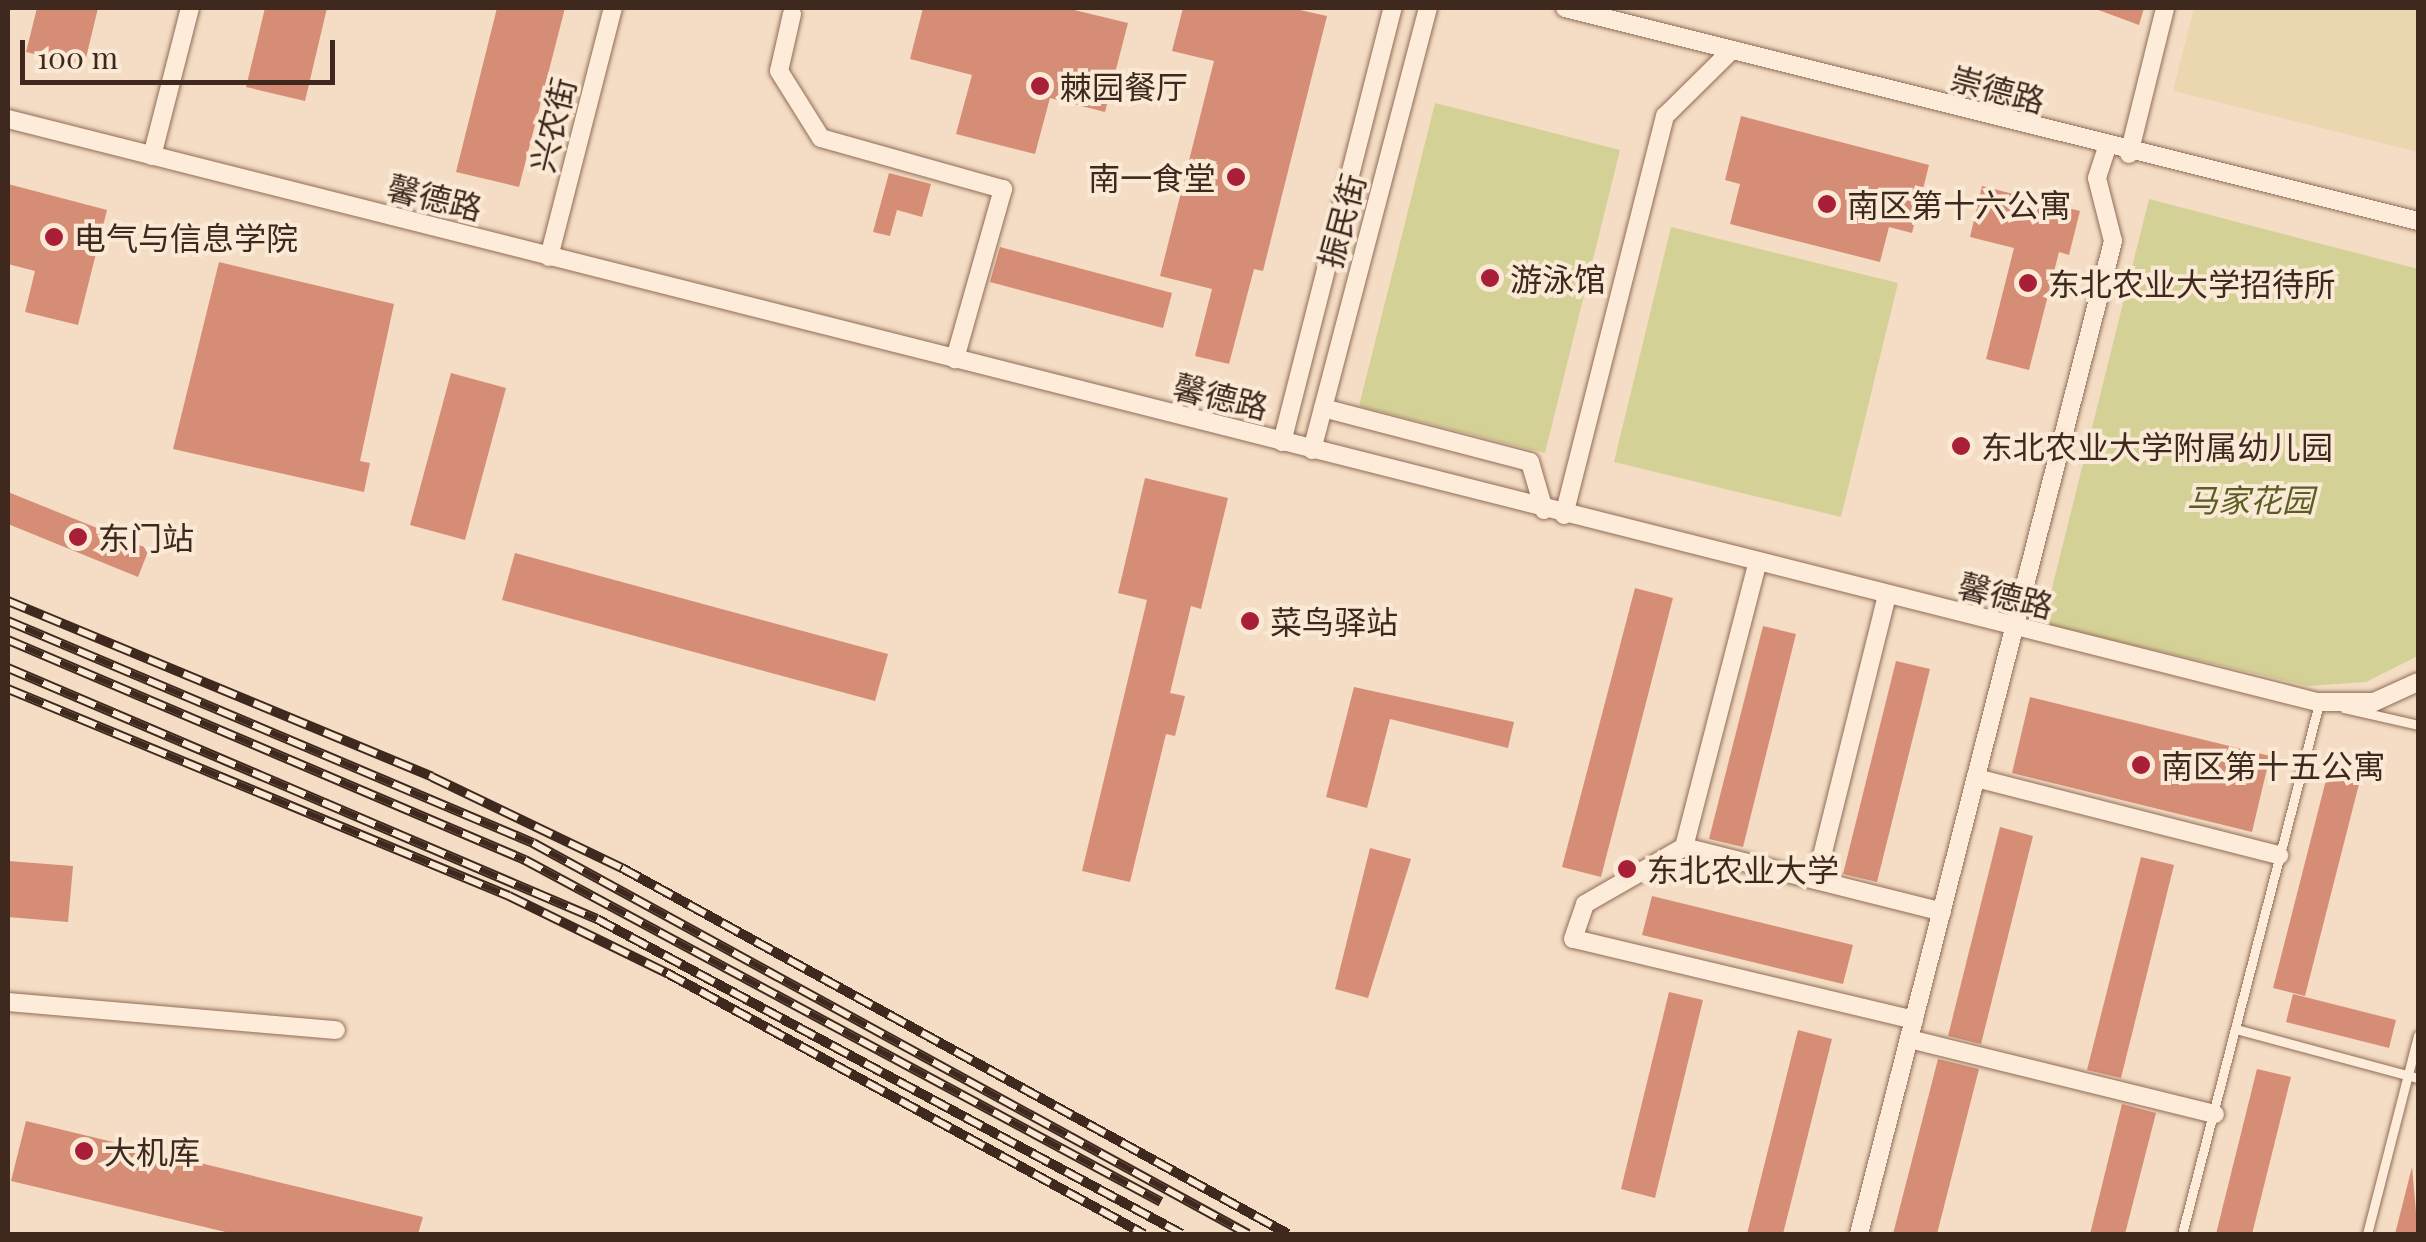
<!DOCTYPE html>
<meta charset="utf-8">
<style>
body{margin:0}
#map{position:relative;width:2426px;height:1242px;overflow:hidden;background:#f4ddc4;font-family:"Playfair Display","Noto Sans SC",serif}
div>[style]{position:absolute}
.farmland>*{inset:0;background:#ead7b0}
.green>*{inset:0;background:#d4d196}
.building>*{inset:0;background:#d68d75}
.roads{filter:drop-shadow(0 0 2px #916c57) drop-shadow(0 0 2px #916c57)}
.lane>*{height:9px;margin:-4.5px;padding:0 4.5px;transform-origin:4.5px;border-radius:4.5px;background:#fdecd9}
.street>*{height:18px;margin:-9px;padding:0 9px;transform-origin:9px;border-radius:9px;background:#fdecd9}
.rail>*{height:10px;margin-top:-5px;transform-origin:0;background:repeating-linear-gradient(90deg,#fae9d5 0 19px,#3f281d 0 38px);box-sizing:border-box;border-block:2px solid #3f281d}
.dots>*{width:28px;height:28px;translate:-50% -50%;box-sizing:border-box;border:5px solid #fae9d5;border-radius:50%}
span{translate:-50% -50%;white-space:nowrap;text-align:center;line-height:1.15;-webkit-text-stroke:8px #fae9d5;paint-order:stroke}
.poi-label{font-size:32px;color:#3f281d}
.left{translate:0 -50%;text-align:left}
.right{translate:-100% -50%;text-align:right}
.street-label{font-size:32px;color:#3f281d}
.park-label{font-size:32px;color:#595e21;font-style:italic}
.frame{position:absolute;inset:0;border:10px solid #3f281d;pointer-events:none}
.scale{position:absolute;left:20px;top:40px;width:315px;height:45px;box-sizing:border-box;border:5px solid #3f281d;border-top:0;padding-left:12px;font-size:30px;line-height:35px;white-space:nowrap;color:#3f281d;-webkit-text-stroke:8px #fae9d5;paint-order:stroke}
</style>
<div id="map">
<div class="farmland">
<div style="clip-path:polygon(2194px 8px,2418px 8px,2418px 152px,2173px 91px)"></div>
</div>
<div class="green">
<div style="clip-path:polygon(1435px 103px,1620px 150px,1545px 453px,1359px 406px)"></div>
<div style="clip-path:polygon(2149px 199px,2418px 269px,2418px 656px,2366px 682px,2308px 686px,2043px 624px)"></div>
<div style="clip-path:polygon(1671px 227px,1898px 283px,1841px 517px,1614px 462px)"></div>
</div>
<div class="building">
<div style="clip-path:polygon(37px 8px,98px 8px,84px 66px,26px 52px)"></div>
<div style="clip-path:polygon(265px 8px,327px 8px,305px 101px,246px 87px)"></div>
<div style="clip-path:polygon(497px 8px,565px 8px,519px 187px,456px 172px)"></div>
<div style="clip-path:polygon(923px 8px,1066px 8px,1128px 23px,1105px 112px,1050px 98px,1035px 154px,956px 134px,972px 75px,910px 59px)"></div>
<div style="clip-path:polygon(1183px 8px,1291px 8px,1327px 16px,1263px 271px,1254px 269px,1229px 364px,1195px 356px,1212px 289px,1160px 276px,1214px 61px,1172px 51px)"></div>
<div style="clip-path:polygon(2093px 8px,2144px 8px,2139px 25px)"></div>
<div style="clip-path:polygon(1741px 116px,1929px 165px,1912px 233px,1889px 227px,1880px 262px,1730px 224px,1740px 184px,1725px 180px)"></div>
<div style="clip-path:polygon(889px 173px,931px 184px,922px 217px,897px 210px,890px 236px,873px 232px)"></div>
<div style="clip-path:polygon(8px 184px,107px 210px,78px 325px,25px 312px,35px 271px,8px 264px)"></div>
<div style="clip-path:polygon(1982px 186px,2080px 211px,2069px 255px,2059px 252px,2029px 370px,1986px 359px,2014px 248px,1970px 237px)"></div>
<div style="clip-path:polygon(1000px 247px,1172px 293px,1163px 328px,990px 282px)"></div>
<div style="clip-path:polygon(219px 262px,394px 304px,360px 461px,370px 463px,364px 492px,173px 449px)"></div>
<div style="clip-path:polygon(451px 373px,506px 388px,465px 540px,410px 525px)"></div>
<div style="clip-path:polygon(1145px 478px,1228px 498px,1201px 609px,1191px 606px,1170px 693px,1185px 696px,1175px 736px,1166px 734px,1130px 882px,1082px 871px,1147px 600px,1118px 593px)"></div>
<div style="clip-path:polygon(8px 492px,149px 549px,138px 577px,8px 524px)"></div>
<div style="clip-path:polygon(515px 553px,888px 654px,875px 701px,502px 600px)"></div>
<div style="clip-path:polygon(1635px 588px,1673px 598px,1601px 877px,1562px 867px)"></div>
<div style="clip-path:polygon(1763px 626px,1796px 634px,1743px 847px,1709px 839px)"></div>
<div style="clip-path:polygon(1896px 661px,1930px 669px,1877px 882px,1843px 874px)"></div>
<div style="clip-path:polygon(1354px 687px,1514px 722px,1508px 748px,1390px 719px,1367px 808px,1326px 797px)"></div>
<div style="clip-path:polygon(2030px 697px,2270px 756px,2252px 832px,2012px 773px)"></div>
<div style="clip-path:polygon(2327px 776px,2359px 784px,2305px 996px,2273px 988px)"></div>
<div style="clip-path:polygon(2000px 827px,2033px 836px,1981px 1044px,1948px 1036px)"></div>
<div style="clip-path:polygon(1370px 848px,1411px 859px,1368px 998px,1335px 989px)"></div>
<div style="clip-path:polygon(2141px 857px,2174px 865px,2121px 1078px,2087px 1070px)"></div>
<div style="clip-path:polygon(8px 861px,73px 866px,68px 922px,8px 917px)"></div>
<div style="clip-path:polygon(1652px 896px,1853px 945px,1843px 984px,1642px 935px)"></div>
<div style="clip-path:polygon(1669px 992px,1703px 1000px,1655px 1198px,1621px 1189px)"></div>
<div style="clip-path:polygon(2293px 994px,2396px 1020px,2389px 1048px,2286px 1022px)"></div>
<div style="clip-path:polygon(1798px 1030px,1832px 1039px,1783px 1234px,1747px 1234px)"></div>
<div style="clip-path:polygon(1938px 1059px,1979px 1069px,1937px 1234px,1893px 1234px)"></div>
<div style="clip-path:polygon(2257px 1069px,2291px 1077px,2252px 1234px,2216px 1234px)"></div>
<div style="clip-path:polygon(2122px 1104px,2156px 1113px,2125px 1234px,2090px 1234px)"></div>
<div style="clip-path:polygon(26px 1121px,423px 1217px,418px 1234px,234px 1234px,11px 1181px)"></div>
<div style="clip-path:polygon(2412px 1167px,2418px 1234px,2395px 1234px)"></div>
</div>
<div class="roads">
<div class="lane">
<div style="left:2344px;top:708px;width:76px;rotate:12.9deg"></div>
<div style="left:2236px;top:1029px;width:188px;rotate:15.1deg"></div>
<div style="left:2182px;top:1234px;width:548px;rotate:-75.53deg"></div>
<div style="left:2367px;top:1234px;width:205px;rotate:-75.6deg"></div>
</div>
<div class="street">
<div style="left:1565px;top:8px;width:879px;rotate:14.02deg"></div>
<div style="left:792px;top:14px;width:58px;rotate:102.8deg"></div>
<div style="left:779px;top:71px;width:79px;rotate:57.9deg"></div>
<div style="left:821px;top:138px;width:189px;rotate:15.7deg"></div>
<div style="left:1003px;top:189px;width:177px;rotate:105.8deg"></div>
<div style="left:8px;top:119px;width:2381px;rotate:14.17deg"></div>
<div style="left:2317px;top:702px;width:57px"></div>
<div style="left:2374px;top:702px;width:48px;rotate:-24.4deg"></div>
<div style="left:2129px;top:154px;width:150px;rotate:-76.1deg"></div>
<div style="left:152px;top:156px;width:153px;rotate:-75.6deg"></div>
<div style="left:549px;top:257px;width:257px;rotate:-75.6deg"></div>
<div style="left:1323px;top:408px;width:214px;rotate:14.6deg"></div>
<div style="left:1530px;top:462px;width:50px;rotate:73.7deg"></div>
<div style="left:1282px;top:442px;width:448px;rotate:-75.7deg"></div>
<div style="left:1312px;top:450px;width:457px;rotate:-75.3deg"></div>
<div style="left:1564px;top:515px;width:412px;rotate:-75.8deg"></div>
<div style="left:1665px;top:116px;width:94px;rotate:-44.6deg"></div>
<div style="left:1976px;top:778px;width:313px;rotate:14.3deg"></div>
<div style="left:1684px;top:847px;width:292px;rotate:-75.5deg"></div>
<div style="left:1816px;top:880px;width:293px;rotate:-76deg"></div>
<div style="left:8px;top:1002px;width:329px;rotate:4.9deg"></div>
<div style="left:1914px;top:1020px;width:350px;rotate:-166.6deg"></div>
<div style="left:1573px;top:939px;width:37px;rotate:-71deg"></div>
<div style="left:1585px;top:904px;width:114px;rotate:-29.9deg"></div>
<div style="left:1684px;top:847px;width:266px;rotate:14.1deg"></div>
<div style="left:1909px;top:1039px;width:315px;rotate:13.8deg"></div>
<div style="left:1859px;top:1234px;width:1025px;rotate:-75.65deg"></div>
<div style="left:2113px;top:241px;width:65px;rotate:-104.3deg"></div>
<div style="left:2097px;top:178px;width:32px;rotate:-72deg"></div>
</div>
</div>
<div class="rail">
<div style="left:8px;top:601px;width:459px;rotate:22.5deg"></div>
<div style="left:432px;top:777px;width:211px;rotate:25.6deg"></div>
<div style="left:622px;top:868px;width:760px;rotate:28.79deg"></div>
<div style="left:8px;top:621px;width:570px;rotate:22.92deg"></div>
<div style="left:533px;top:843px;width:815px;rotate:28.67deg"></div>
<div style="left:8px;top:640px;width:562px;rotate:23.05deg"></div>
<div style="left:525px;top:860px;width:722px;rotate:28.27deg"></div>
<div style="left:8px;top:668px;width:640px;rotate:23.08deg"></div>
<div style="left:597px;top:919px;width:664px;rotate:28.3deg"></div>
<div style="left:8px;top:689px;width:542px;rotate:22.45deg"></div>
<div style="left:509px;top:896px;width:176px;rotate:26deg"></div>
<div style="left:667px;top:973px;width:544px;rotate:28.69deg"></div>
</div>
<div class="dots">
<div style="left:1040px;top:86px;background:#a81f37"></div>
<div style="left:1236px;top:177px;background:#a81f37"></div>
<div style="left:1827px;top:204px;background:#a81f37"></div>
<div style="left:54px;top:237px;background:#a81f37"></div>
<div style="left:1490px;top:278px;background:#a81f37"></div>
<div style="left:2028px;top:283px;background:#a81f37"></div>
<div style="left:1961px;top:446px;background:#a81f37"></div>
<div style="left:78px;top:537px;background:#a81f37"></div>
<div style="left:1250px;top:621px;background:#a81f37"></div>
<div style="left:2141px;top:765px;background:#a81f37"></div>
<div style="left:1627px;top:869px;background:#a81f37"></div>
<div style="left:84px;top:1151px;background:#a81f37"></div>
</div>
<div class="poi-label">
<span class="left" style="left:1060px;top:86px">棘园餐厅</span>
<span class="right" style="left:1216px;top:177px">南一食堂</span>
<span class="left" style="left:1847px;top:204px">南区第十六公寓</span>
<span class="left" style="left:74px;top:237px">电气与信息学院</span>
<span class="left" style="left:1510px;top:278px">游泳馆</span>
<span class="left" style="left:2048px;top:283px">东北农业大学招待所</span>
<span class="left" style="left:1981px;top:446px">东北农业大学附属幼儿园</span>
<span class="left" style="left:98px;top:537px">东门站</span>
<span class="left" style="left:1270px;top:621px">菜鸟驿站</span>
<span class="left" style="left:2161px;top:765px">南区第十五公寓</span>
<span class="left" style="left:1647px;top:869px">东北农业大学</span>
<span class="left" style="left:104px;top:1151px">大机库</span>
</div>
<div class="street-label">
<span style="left:1998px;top:89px;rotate:15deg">崇德路</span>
<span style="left:552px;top:125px;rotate:-76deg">兴农街</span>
<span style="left:435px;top:197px;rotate:14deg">馨德路</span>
<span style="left:1341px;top:221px;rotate:-75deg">振民街</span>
<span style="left:1221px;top:396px;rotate:14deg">馨德路</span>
<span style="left:2006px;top:595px;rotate:14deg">馨德路</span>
</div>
<div class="park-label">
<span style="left:2250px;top:499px">马家花园</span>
</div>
<div class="frame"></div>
<div class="scale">100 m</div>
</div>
